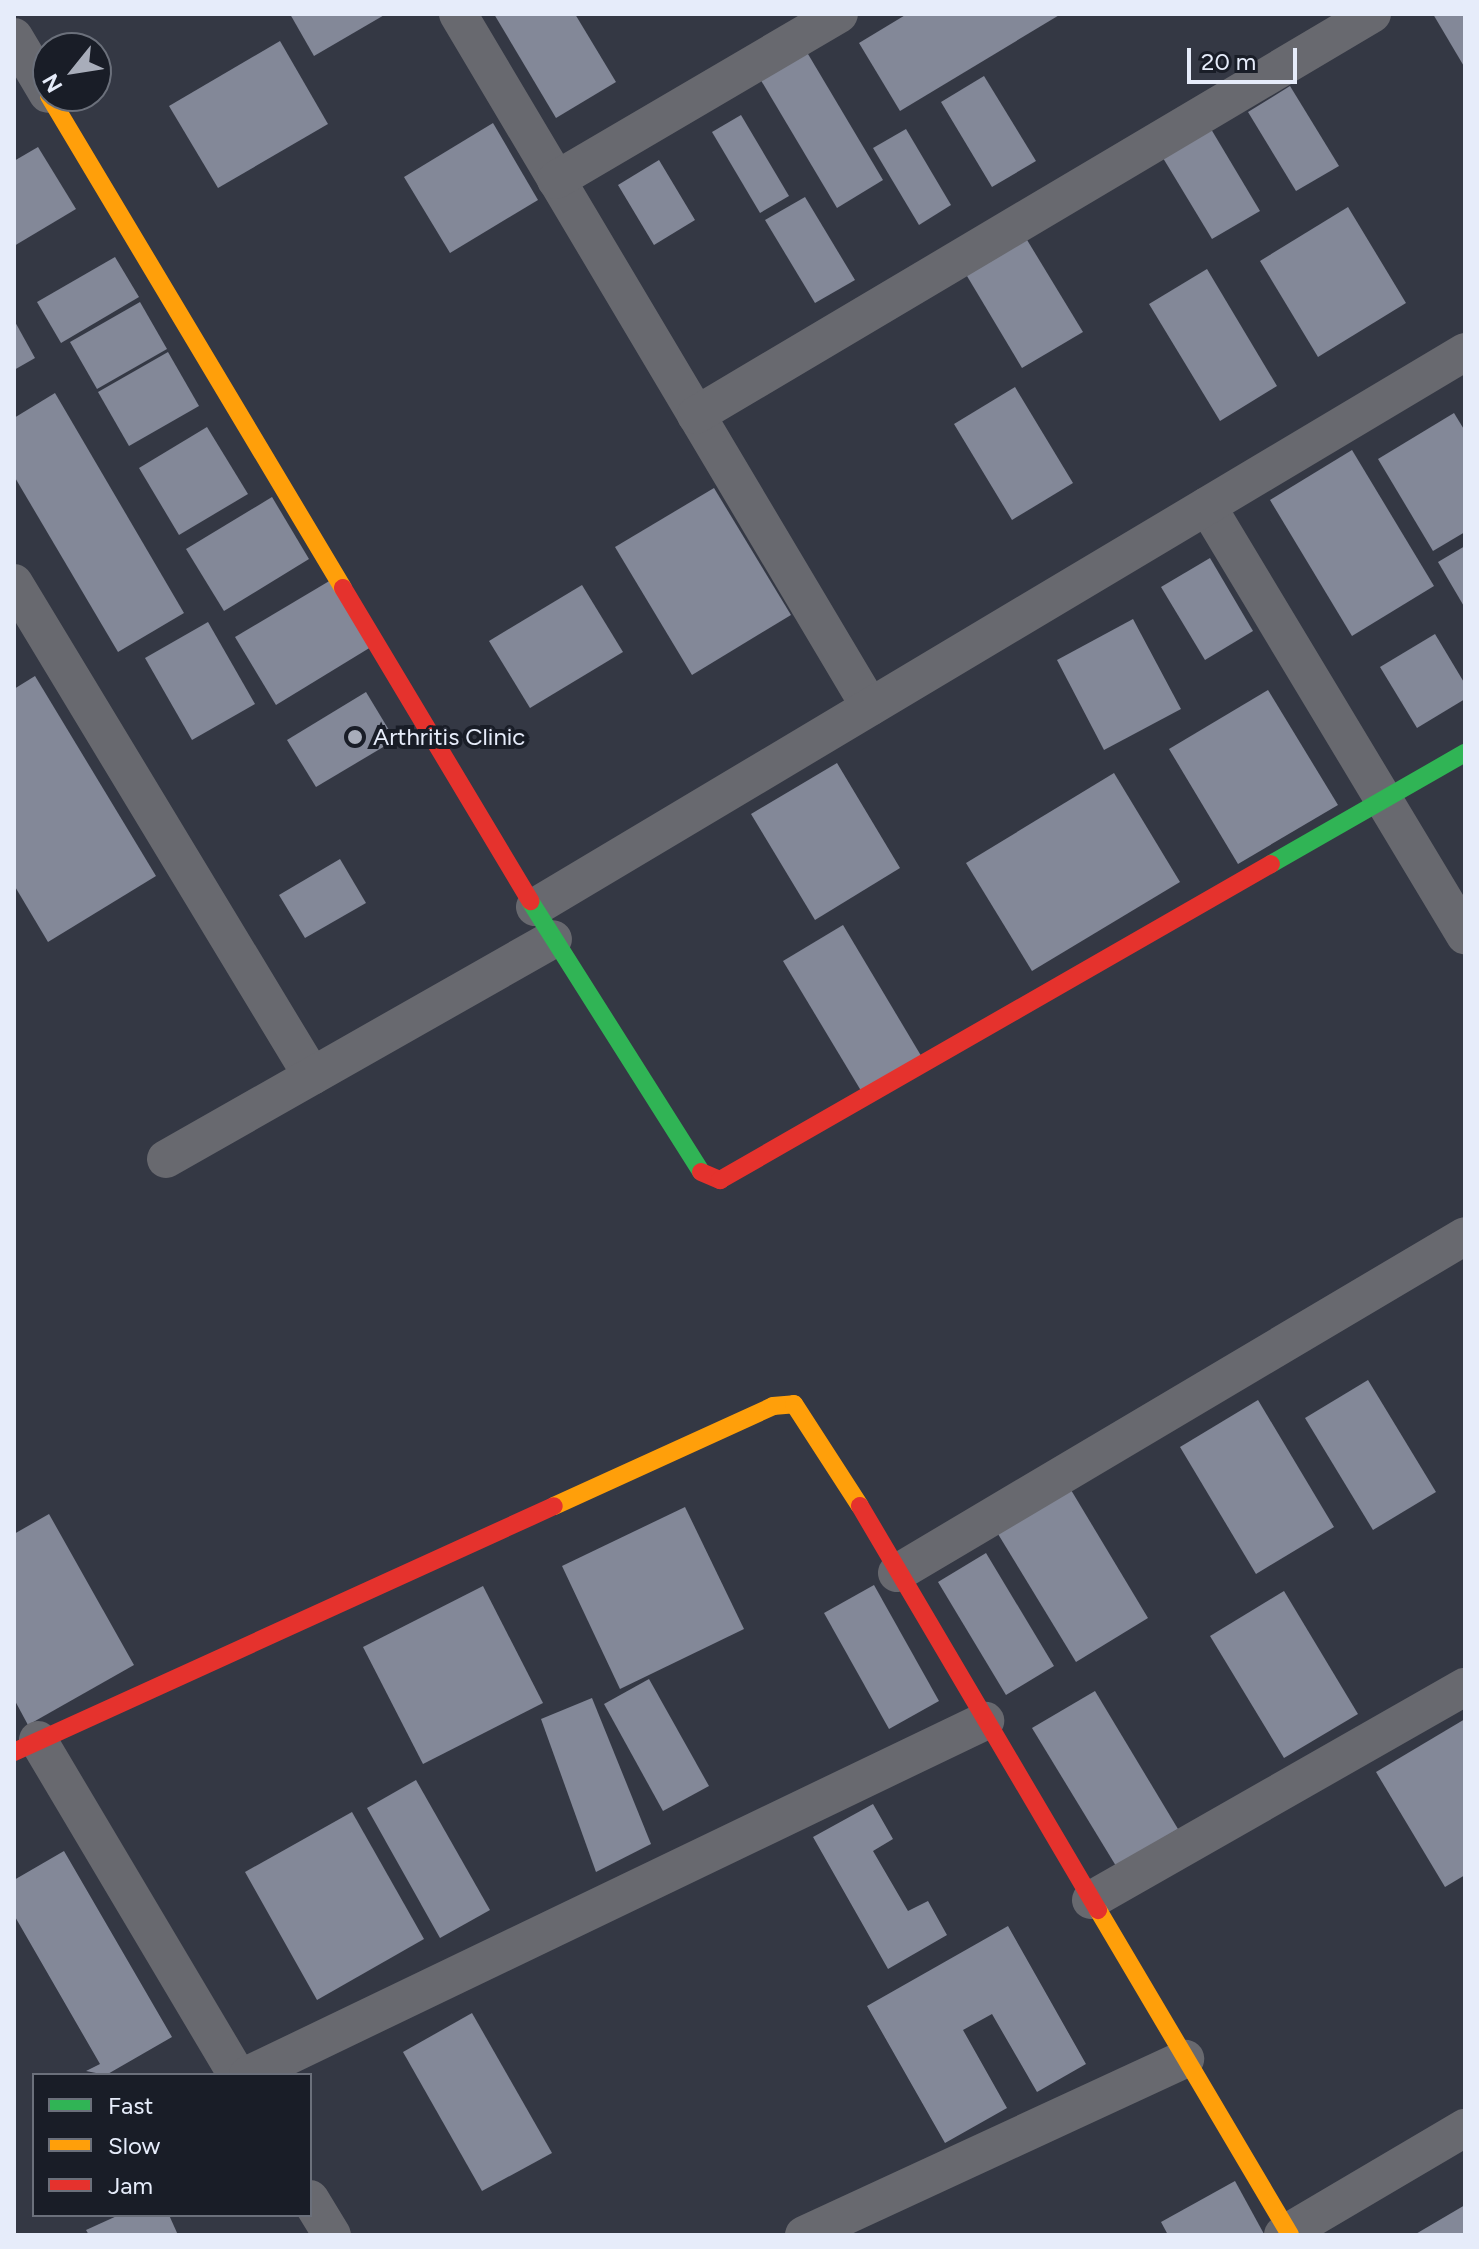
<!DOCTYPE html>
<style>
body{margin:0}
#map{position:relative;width:1479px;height:2249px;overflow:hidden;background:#343844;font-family:Figtree,sans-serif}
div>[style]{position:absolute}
.building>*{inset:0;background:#838898}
.street>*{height:38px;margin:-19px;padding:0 19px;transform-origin:19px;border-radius:19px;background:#68696f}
.fast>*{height:18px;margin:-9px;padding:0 9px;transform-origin:9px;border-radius:9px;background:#30b455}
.slow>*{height:18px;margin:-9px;padding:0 9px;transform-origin:9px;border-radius:9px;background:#ff9f0a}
.jam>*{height:18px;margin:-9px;padding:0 9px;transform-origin:9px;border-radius:9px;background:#e5322d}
.dots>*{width:22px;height:22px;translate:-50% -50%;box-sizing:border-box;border:4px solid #191d27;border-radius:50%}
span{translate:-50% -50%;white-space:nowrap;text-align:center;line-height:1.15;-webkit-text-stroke:8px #191d27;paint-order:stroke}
.poi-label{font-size:24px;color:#e6ecfa}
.left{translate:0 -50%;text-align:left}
.frame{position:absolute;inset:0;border:16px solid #e6ecfa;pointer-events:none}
.legend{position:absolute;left:32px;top:2073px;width:280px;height:144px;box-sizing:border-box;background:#191d27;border:2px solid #6b707b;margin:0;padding:10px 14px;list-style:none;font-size:24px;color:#e6ecfa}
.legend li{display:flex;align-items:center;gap:16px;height:40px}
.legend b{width:40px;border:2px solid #6b707b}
.north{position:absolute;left:32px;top:32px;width:80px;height:80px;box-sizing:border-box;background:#191d27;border:2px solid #6b707b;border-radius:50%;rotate:240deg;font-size:22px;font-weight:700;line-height:32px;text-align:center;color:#e6ecfa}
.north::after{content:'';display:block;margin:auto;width:28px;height:36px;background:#a8adba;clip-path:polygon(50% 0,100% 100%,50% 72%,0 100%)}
.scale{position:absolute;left:1187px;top:48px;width:110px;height:36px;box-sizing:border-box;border:4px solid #e6ecfa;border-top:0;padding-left:10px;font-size:24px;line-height:28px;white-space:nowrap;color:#e6ecfa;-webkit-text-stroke:6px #191d27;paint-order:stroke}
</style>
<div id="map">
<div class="building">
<div style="clip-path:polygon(290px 14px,386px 14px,314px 56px)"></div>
<div style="clip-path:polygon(494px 14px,575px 14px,616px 82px,556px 118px)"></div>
<div style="clip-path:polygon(907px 14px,1061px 14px,900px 111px,859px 43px)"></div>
<div style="clip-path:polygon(1433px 14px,1465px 14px,1465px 68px)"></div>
<div style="clip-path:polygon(280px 41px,328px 124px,218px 188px,169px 106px)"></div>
<div style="clip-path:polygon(805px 49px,883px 180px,837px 208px,759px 77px)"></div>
<div style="clip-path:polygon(984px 76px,1036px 161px,992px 187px,941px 102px)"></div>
<div style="clip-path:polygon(1290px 86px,1339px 166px,1296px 191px,1248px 112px)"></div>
<div style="clip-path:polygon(741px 115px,789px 196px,760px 213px,712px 132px)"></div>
<div style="clip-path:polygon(493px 123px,538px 200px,450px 253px,404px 177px)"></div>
<div style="clip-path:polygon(906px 129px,951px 205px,919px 225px,873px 148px)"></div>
<div style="clip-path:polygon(1211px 129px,1260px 211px,1212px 239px,1163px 158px)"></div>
<div style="clip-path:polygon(38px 147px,76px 209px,14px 246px,14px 161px)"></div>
<div style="clip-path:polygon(659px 160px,695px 220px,654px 245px,618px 185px)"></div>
<div style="clip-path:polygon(805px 197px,855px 280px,815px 303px,765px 220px)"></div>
<div style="clip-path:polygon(1348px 207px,1406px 303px,1318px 357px,1260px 261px)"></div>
<div style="clip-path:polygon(1021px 230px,1083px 332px,1022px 368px,961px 266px)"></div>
<div style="clip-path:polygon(115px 257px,139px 297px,61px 343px,37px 302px)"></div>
<div style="clip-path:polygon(1207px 269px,1277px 386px,1220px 421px,1149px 304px)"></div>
<div style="clip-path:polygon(140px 302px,167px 349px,97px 389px,70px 342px)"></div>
<div style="clip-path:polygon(14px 320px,35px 358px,14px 370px)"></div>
<div style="clip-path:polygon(168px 352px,199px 406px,129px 446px,98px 392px)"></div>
<div style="clip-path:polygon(1015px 387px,1073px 483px,1012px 520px,954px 424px)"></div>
<div style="clip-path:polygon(55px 393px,184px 613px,118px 652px,14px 476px,14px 418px)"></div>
<div style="clip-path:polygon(1454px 413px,1465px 431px,1465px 532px,1433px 551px,1378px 459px)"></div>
<div style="clip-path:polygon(207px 427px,248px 494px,179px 535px,139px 468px)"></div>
<div style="clip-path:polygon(1352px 450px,1434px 586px,1352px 636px,1270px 500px)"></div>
<div style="clip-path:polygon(714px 488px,791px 615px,692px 675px,615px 547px)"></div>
<div style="clip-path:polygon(272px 497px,309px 559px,224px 611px,186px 549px)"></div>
<div style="clip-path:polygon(1465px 546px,1465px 608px,1438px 562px)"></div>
<div style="clip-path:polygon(1210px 558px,1253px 631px,1205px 660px,1161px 587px)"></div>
<div style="clip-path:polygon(331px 580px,371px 647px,276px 705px,235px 637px)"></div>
<div style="clip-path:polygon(582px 585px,623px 652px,530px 708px,489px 641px)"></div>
<div style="clip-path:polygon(1133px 619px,1181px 709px,1104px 750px,1057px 660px)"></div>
<div style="clip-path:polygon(208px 622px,255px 704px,192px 740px,145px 658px)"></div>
<div style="clip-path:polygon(1435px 634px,1465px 684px,1465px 699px,1417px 728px,1380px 667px)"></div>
<div style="clip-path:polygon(35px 676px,156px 876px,48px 942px,14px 885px,14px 689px)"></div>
<div style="clip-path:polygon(1268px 690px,1338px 805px,1238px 864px,1169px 749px)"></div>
<div style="clip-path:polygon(366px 692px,395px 740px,316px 787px,287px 740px)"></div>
<div style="clip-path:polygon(837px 763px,900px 868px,815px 920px,751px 814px)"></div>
<div style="clip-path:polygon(1114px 773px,1180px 882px,1032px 971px,966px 863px)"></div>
<div style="clip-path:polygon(340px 859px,366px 903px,305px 938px,279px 895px)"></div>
<div style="clip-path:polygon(843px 925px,923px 1059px,863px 1094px,783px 961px)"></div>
<div style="clip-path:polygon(1368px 1380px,1436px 1492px,1373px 1530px,1305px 1418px)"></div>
<div style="clip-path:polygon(1258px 1400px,1334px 1527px,1256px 1574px,1180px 1447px)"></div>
<div style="clip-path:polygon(1071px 1490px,1148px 1618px,1076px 1662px,998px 1534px)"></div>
<div style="clip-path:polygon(685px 1507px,744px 1629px,620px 1689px,562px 1566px)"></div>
<div style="clip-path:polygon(49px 1514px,134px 1665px,28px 1725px,14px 1699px,14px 1534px)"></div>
<div style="clip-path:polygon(986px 1553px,1054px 1666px,1006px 1695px,938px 1582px)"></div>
<div style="clip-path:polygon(874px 1585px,939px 1701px,889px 1729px,824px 1613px)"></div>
<div style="clip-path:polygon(483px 1586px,543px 1703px,423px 1764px,363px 1647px)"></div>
<div style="clip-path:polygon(1284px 1591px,1358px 1714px,1284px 1758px,1210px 1636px)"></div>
<div style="clip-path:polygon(649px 1679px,709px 1786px,663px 1811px,604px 1704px)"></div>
<div style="clip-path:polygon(1095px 1691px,1178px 1829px,1116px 1866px,1032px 1728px)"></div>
<div style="clip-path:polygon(592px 1698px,651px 1844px,596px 1872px,541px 1719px)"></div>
<div style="clip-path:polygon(1465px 1719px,1465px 1875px,1445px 1887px,1376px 1772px)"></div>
<div style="clip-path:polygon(416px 1780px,490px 1910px,440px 1938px,367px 1808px)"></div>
<div style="clip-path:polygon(873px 1804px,893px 1839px,873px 1851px,908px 1911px,928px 1901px,947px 1935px,888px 1969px,813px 1837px)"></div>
<div style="clip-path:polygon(352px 1812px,424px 1939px,317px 2000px,245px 1872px)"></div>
<div style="clip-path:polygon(64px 1851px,172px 2037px,106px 2075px,86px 2071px,100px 2064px,14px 1915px,14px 1880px)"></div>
<div style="clip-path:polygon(1008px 1926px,1086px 2064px,1037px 2092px,992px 2014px,963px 2030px,1007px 2108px,945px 2143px,867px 2006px)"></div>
<div style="clip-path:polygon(472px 2013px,552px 2153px,482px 2191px,403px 2052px)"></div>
<div style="clip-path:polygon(1235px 2181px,1264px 2234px,1168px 2235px,1161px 2222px)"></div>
<div style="clip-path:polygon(1465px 2205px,1465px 2235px,1414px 2235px)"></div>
<div style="clip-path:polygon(119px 2215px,169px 2215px,178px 2235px,89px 2235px,86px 2230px)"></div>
</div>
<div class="street">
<div style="left:458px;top:14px;width:806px;rotate:59.27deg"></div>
<div style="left:14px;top:37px;width:66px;rotate:59.2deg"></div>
<div style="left:556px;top:180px;width:328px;rotate:-30.4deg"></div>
<div style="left:696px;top:415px;width:786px;rotate:-30.68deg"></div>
<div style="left:1207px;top:506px;width:501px;rotate:58.98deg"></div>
<div style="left:14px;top:583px;width:576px;rotate:58.85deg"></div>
<div style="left:535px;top:907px;width:1083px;rotate:-30.83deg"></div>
<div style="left:166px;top:1159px;width:445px;rotate:-29.6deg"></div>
<div style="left:897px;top:1573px;width:660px;rotate:-30.68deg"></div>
<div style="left:38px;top:1740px;width:390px;rotate:59.3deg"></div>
<div style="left:1091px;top:1900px;width:430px;rotate:-29.7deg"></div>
<div style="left:248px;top:2075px;width:818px;rotate:-25.66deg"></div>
<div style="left:310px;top:2199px;width:42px;rotate:58.6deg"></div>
<div style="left:804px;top:2235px;width:420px;rotate:-24.8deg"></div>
<div style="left:1283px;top:2235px;width:211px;rotate:-30.5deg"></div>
</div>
<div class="fast">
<div style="left:1271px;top:864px;width:224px;rotate:-29.8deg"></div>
<div style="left:530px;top:901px;width:320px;rotate:57.7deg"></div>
</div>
<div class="slow">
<div style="left:49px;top:96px;width:573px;rotate:59.14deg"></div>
<div style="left:554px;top:1506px;width:241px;rotate:-24.5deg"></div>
<div style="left:773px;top:1406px;width:21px;rotate:-5deg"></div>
<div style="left:794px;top:1404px;width:121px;rotate:57.1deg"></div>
<div style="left:1098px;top:1910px;width:377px;rotate:59.4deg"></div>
</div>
<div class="jam">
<div style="left:343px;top:588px;width:365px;rotate:59.1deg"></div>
<div style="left:701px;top:1172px;width:21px;rotate:23deg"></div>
<div style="left:720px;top:1180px;width:635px;rotate:-29.83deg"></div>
<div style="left:860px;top:1506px;width:469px;rotate:59.5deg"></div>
<div style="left:14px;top:1752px;width:593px;rotate:-24.49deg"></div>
</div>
<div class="dots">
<div style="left:355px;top:737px;background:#a8adba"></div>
</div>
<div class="poi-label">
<span class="left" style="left:373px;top:737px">Arthritis Clinic</span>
</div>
<div class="frame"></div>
<ul class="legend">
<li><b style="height:10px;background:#30b455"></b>Fast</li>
<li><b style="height:10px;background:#ff9f0a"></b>Slow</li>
<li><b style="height:10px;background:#e5322d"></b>Jam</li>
</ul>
<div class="north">N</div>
<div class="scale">20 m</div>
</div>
